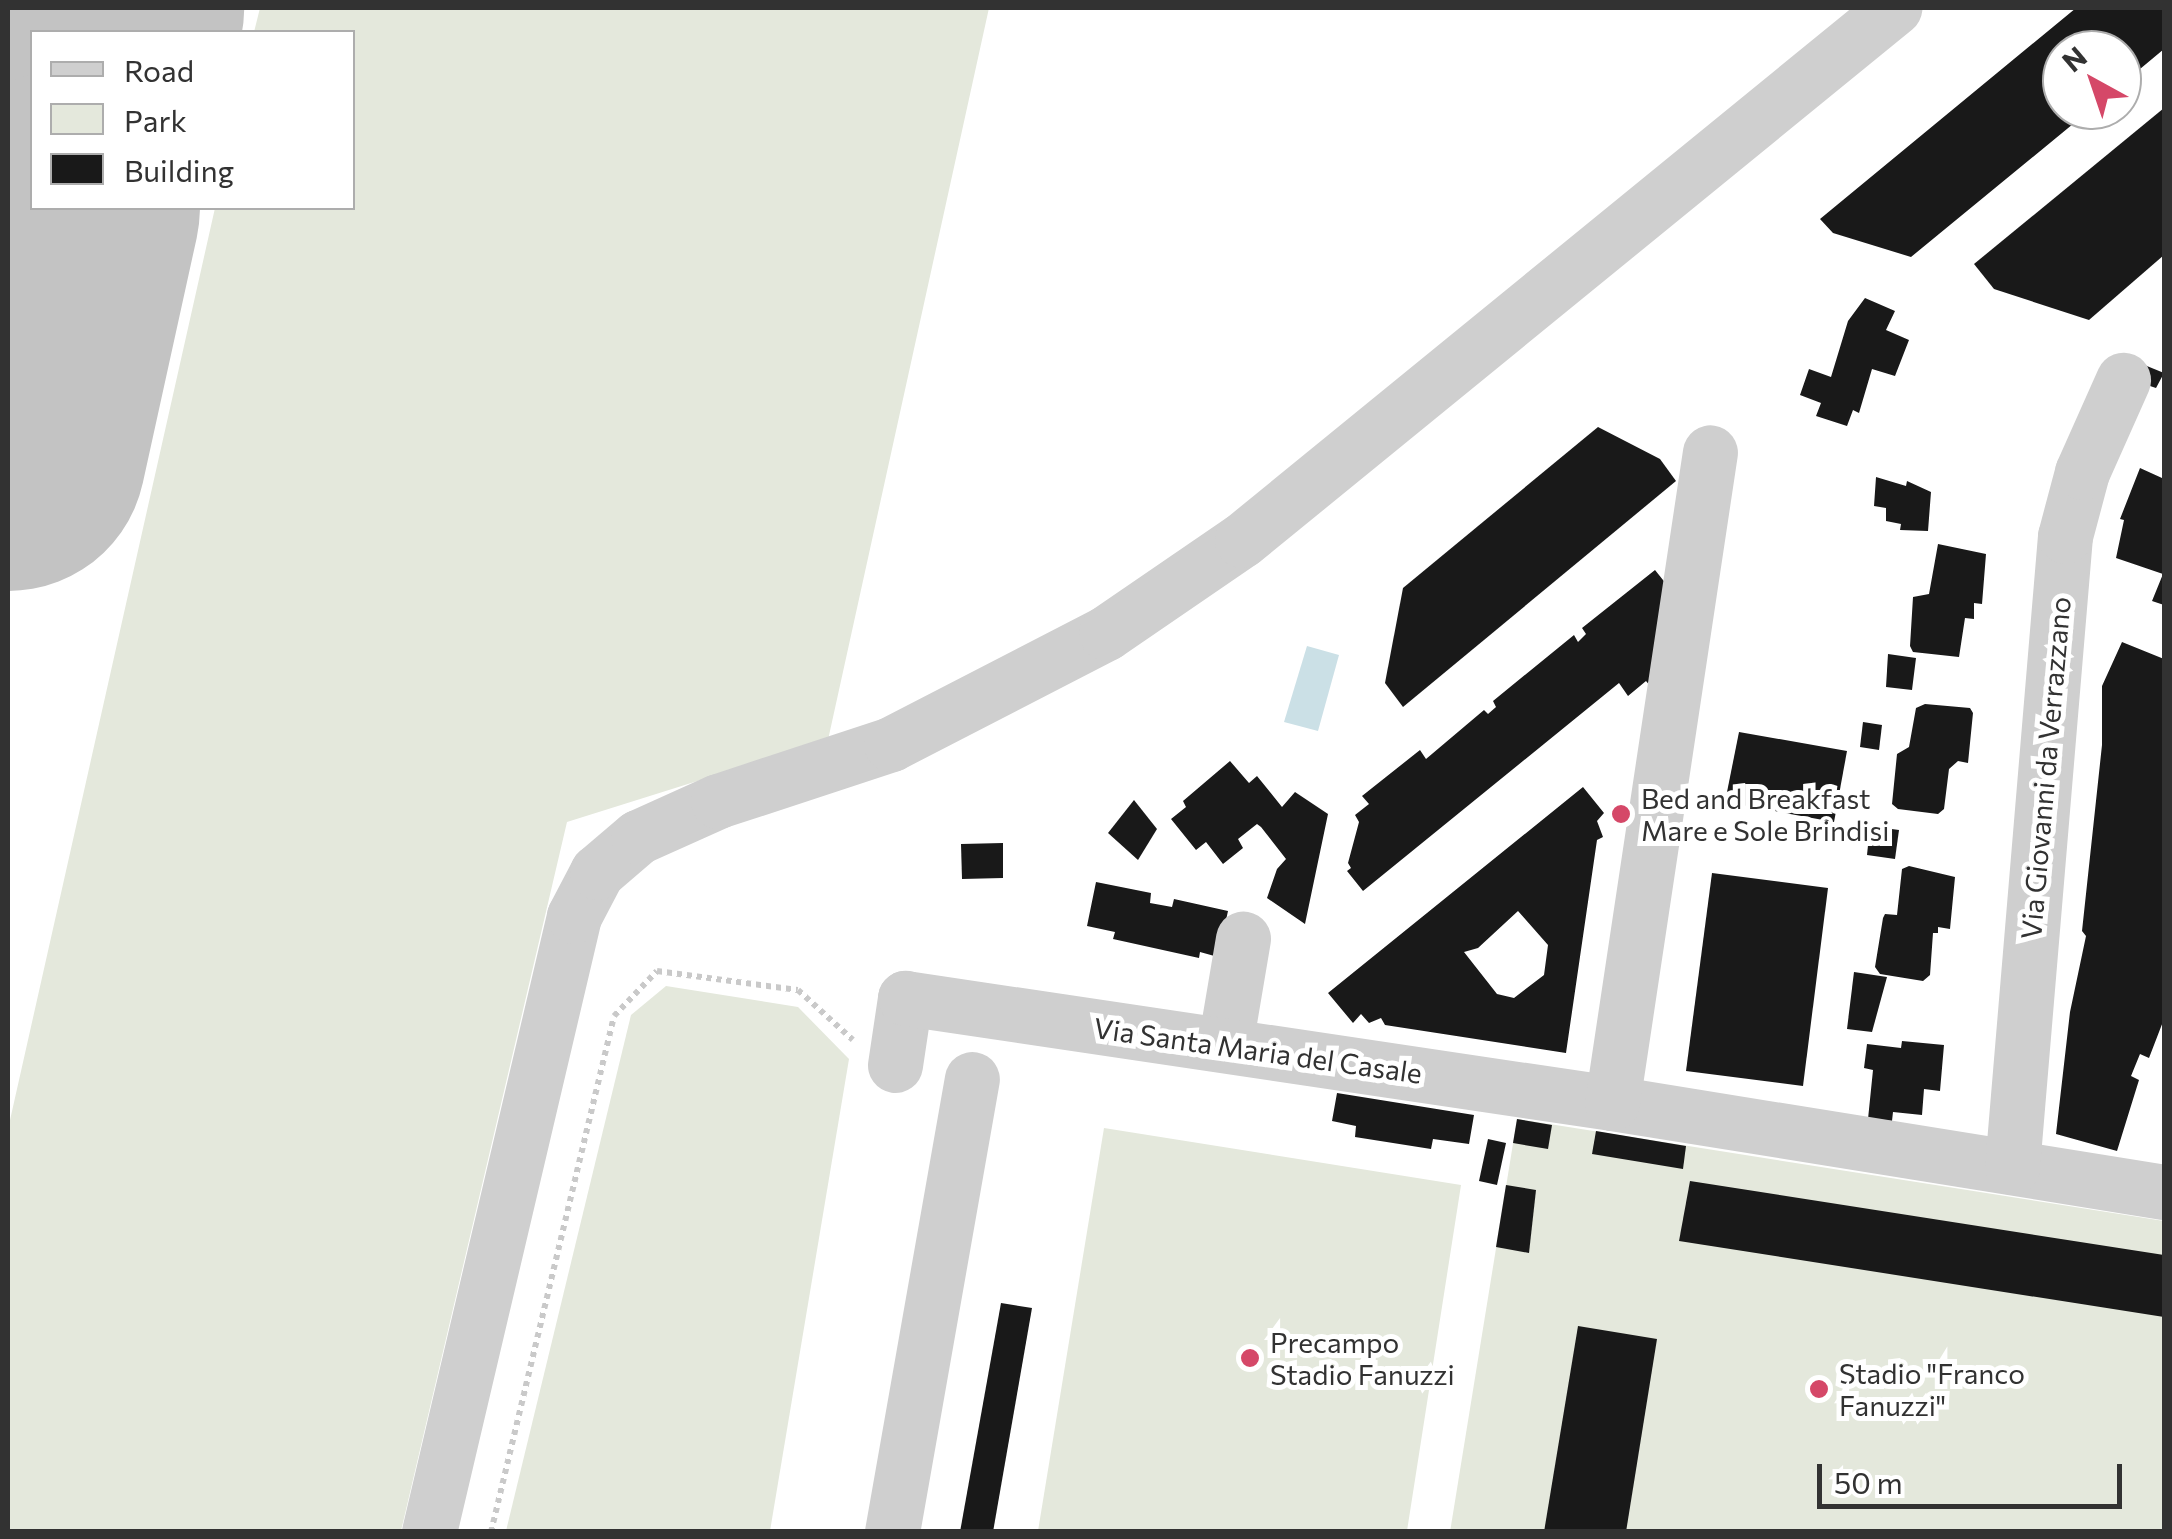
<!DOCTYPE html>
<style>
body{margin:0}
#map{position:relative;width:2172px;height:1539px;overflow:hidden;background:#fff;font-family:Commissioner,sans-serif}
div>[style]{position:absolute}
.green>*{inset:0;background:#e4e8dc}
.water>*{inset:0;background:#cbe0e6}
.taxiway>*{height:110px;margin:-55px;padding:0 55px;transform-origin:55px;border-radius:55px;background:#c3c3c3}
.runway>*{height:275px;margin:-137.5px;padding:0 137.5px;transform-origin:137.5px;border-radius:137.5px;background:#c3c3c3}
.building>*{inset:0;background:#191919}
.path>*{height:6px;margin-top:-3px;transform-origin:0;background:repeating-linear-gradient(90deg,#c9c9c9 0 5px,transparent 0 10px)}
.minor>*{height:55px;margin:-27.5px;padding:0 27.5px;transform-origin:27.5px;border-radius:27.5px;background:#cfcfcf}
.dots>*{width:28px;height:28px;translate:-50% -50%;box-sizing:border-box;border:5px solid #fff;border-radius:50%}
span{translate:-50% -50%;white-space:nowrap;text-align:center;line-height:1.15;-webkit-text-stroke:10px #fff;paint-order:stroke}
.street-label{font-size:28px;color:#323232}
.poi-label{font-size:28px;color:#323232}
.left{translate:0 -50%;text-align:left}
.frame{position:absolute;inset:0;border:10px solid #323232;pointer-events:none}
.legend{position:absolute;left:30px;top:30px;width:325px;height:180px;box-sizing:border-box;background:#fff;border:2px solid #adadad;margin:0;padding:12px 18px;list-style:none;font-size:30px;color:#323232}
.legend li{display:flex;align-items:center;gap:20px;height:50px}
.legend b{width:50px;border:2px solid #adadad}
.north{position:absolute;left:2042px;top:30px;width:100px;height:100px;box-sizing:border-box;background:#fff;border:2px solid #adadad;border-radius:50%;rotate:320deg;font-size:28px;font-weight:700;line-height:40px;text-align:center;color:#323232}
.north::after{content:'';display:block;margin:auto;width:35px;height:45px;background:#d54868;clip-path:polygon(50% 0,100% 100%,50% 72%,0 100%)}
.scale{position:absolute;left:1817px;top:1464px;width:305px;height:45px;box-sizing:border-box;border:5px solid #323232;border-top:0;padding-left:12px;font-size:30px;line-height:35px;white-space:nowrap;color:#323232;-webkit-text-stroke:8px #fff;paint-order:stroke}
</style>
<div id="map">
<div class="green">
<div style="clip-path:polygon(260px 8px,989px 8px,828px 740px,567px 822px,401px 1531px,8px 1532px,8px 1129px,215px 208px,352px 208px,352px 32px,254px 32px)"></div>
<div style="clip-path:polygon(666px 986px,798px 1007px,849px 1059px,770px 1531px,506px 1531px,631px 1015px)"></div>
<div style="clip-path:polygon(1517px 1119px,2164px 1221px,2164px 1531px,1450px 1532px)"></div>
<div style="clip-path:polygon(1104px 1128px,1461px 1185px,1407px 1531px,1038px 1531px)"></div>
</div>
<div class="water">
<div style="clip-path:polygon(1307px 646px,1339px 655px,1318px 731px,1284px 722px)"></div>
</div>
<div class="taxiway">
<div style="left:8px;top:182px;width:38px;rotate:-51deg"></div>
</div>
<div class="runway">
<div style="left:101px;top:32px;width:25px;rotate:-78deg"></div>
<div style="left:8px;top:453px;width:251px;rotate:-77.6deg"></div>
</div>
<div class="building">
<div style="clip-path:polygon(2076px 8px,2164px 8px,2164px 49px,2122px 84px,2122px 50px,2062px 50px,2062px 110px,2090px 110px,1911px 257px,1833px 233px,1820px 219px)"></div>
<div style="clip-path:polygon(2164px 108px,2164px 255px,2089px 320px,1994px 289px,1974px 264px)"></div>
<div style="clip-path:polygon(1865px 298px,1895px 311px,1886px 330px,1909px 340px,1895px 376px,1872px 369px,1859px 413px,1853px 410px,1847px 426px,1816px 416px,1821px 403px,1800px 395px,1809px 369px,1831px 377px,1848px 321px)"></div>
<div style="clip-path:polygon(2142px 364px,2164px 373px,2156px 388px,2135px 381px)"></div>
<div style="clip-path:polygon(1598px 427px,1660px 459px,1676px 481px,1403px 707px,1385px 683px,1403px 588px)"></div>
<div style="clip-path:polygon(2140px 468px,2162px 478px,2164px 484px,2164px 605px,2152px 601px,2163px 574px,2116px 558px,2124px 520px,2120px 519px)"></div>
<div style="clip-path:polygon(1876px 477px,1906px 486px,1907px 481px,1931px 492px,1928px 531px,1900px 530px,1901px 524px,1886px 521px,1886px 508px,1874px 506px)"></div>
<div style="clip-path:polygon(1938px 544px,1986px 554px,1982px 604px,1974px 603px,1974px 619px,1965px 618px,1959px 657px,1913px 652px,1910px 646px,1913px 597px,1929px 594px)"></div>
<div style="clip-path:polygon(1655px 570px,1675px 595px,1651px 687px,1646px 681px,1628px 696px,1619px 683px,1363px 891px,1347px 871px,1351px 868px,1348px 863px,1359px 822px,1355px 815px,1369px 804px,1362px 796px,1420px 750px,1426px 759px,1484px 710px,1488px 714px,1496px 707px,1493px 701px,1574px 635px,1578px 642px,1586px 634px,1582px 628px)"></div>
<div style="clip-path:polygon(2122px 642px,2164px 659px,2164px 1019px,2149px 1058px,2140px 1054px,2131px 1076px,2139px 1080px,2117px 1151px,2056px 1134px,2070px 1012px,2086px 936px,2082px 931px,2102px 745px,2102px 686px)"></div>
<div style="clip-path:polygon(1888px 654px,1916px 658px,1912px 690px,1886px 687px)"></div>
<div style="clip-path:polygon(1925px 704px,1970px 708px,1973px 713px,1968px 763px,1958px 761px,1949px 769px,1944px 809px,1938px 814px,1898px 809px,1892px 804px,1897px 754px,1909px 747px,1916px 708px)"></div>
<div style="clip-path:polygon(1863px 722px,1882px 725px,1879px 750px,1860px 747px)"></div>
<div style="clip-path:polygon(1739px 732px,1847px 751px,1834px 822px,1725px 802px)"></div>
<div style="clip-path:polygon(1230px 761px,1249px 783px,1257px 776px,1282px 807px,1295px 792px,1328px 814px,1305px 924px,1267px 898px,1277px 869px,1286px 859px,1261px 827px,1257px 824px,1238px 839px,1243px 848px,1223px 864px,1206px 842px,1196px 850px,1171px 819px,1186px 807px,1183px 801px)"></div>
<div style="clip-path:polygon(evenodd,1583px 787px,1604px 813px,1597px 821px,1603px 837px,1597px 840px,1566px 1053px,1385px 1025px,1381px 1018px,1369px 1023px,1361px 1014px,1353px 1023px,1328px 993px,1583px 787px,1518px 911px,1548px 945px,1544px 975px,1514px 998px,1497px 994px,1464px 952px,1478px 948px,1518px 911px)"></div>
<div style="clip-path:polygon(1134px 800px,1157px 829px,1138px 860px,1108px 833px)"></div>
<div style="clip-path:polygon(1870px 826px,1899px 830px,1895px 859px,1867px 855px)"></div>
<div style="clip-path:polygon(1003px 843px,1003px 878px,962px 879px,961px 844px)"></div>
<div style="clip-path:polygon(1909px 866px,1955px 877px,1950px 929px,1938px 927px,1938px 933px,1933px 933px,1930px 975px,1923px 981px,1880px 974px,1875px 967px,1883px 918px,1885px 914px,1897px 915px,1902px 869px)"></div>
<div style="clip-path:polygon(1712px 873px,1828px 888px,1803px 1086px,1686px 1071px)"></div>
<div style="clip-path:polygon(1096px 882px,1151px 893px,1150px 903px,1172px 907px,1174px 899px,1228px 911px,1218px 957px,1200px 952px,1199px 958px,1113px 939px,1115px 932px,1087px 926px)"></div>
<div style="clip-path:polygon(1854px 972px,1887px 977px,1872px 1032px,1847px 1029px)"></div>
<div style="clip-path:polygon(1902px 1041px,1944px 1045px,1940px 1091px,1924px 1089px,1922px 1115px,1893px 1112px,1892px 1121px,1868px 1119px,1873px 1070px,1864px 1068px,1867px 1044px,1901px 1048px)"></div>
<div style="clip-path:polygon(1337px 1093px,1474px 1115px,1469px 1144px,1433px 1139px,1431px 1149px,1355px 1137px,1356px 1126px,1332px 1121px)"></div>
<div style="clip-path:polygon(1517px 1119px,1552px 1125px,1548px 1149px,1513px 1143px)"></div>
<div style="clip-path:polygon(1596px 1131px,1686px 1146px,1683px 1169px,1592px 1154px)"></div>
<div style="clip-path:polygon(1488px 1139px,1506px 1143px,1497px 1185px,1479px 1181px)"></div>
<div style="clip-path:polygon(1690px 1181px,2164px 1255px,2164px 1317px,1679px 1241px)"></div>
<div style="clip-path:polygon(1506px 1185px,1536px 1190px,1529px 1253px,1496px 1247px)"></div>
<div style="clip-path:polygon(1001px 1303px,1032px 1308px,993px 1532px,960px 1532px)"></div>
<div style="clip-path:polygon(1578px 1326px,1657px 1339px,1626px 1532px,1544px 1532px)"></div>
</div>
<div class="path">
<div style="left:491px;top:1532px;width:530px;rotate:-76.59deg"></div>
<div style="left:614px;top:1016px;width:62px;rotate:-46.3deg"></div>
<div style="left:657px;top:971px;width:142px;rotate:7.7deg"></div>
<div style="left:798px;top:990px;width:74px;rotate:42.3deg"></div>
</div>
<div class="minor">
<div style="left:1225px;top:1045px;width:108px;rotate:-80.4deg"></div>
<div style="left:895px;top:1065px;width:68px;rotate:-81.5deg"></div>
<div style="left:905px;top:998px;width:715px;rotate:8.45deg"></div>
<div style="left:1612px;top:1103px;width:559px;rotate:9.16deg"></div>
<div style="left:1612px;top:1103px;width:658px;rotate:-81.44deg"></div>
<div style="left:2012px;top:1167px;width:633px;rotate:-85.2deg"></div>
<div style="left:2065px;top:536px;width:66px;rotate:-75.1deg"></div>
<div style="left:2082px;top:472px;width:101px;rotate:-66deg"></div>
<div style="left:429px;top:1532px;width:633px;rotate:-76.75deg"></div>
<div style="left:574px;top:916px;width:50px;rotate:-62.4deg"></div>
<div style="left:597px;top:872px;width:54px;rotate:-40.5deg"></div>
<div style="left:638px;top:837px;width:88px;rotate:-24.2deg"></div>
<div style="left:718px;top:801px;width:182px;rotate:-18.2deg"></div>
<div style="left:891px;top:744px;width:242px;rotate:-27.3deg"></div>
<div style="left:1106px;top:633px;width:165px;rotate:-34.4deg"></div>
<div style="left:1242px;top:540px;width:842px;rotate:-39.21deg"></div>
<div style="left:892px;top:1532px;width:460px;rotate:-80deg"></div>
</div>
<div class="dots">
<div style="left:1621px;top:814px;background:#d54868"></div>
<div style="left:1250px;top:1358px;background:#d54868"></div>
<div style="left:1819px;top:1389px;background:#d54868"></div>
</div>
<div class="street-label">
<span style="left:2045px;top:768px;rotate:-85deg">Via Giovanni da Verrazzano</span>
<span style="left:1258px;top:1050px;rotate:8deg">Via Santa Maria del Casale</span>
</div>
<div class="poi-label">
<span class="left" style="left:1641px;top:814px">Bed and Breakfast<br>Mare e Sole Brindisi</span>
<span class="left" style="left:1270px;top:1358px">Precampo<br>Stadio Fanuzzi</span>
<span class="left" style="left:1839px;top:1389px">Stadio "Franco<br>Fanuzzi"</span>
</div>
<div class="frame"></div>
<ul class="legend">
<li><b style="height:12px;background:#cfcfcf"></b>Road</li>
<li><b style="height:28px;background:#e4e8dc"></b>Park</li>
<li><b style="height:28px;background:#191919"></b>Building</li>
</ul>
<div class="north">N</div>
<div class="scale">50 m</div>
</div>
